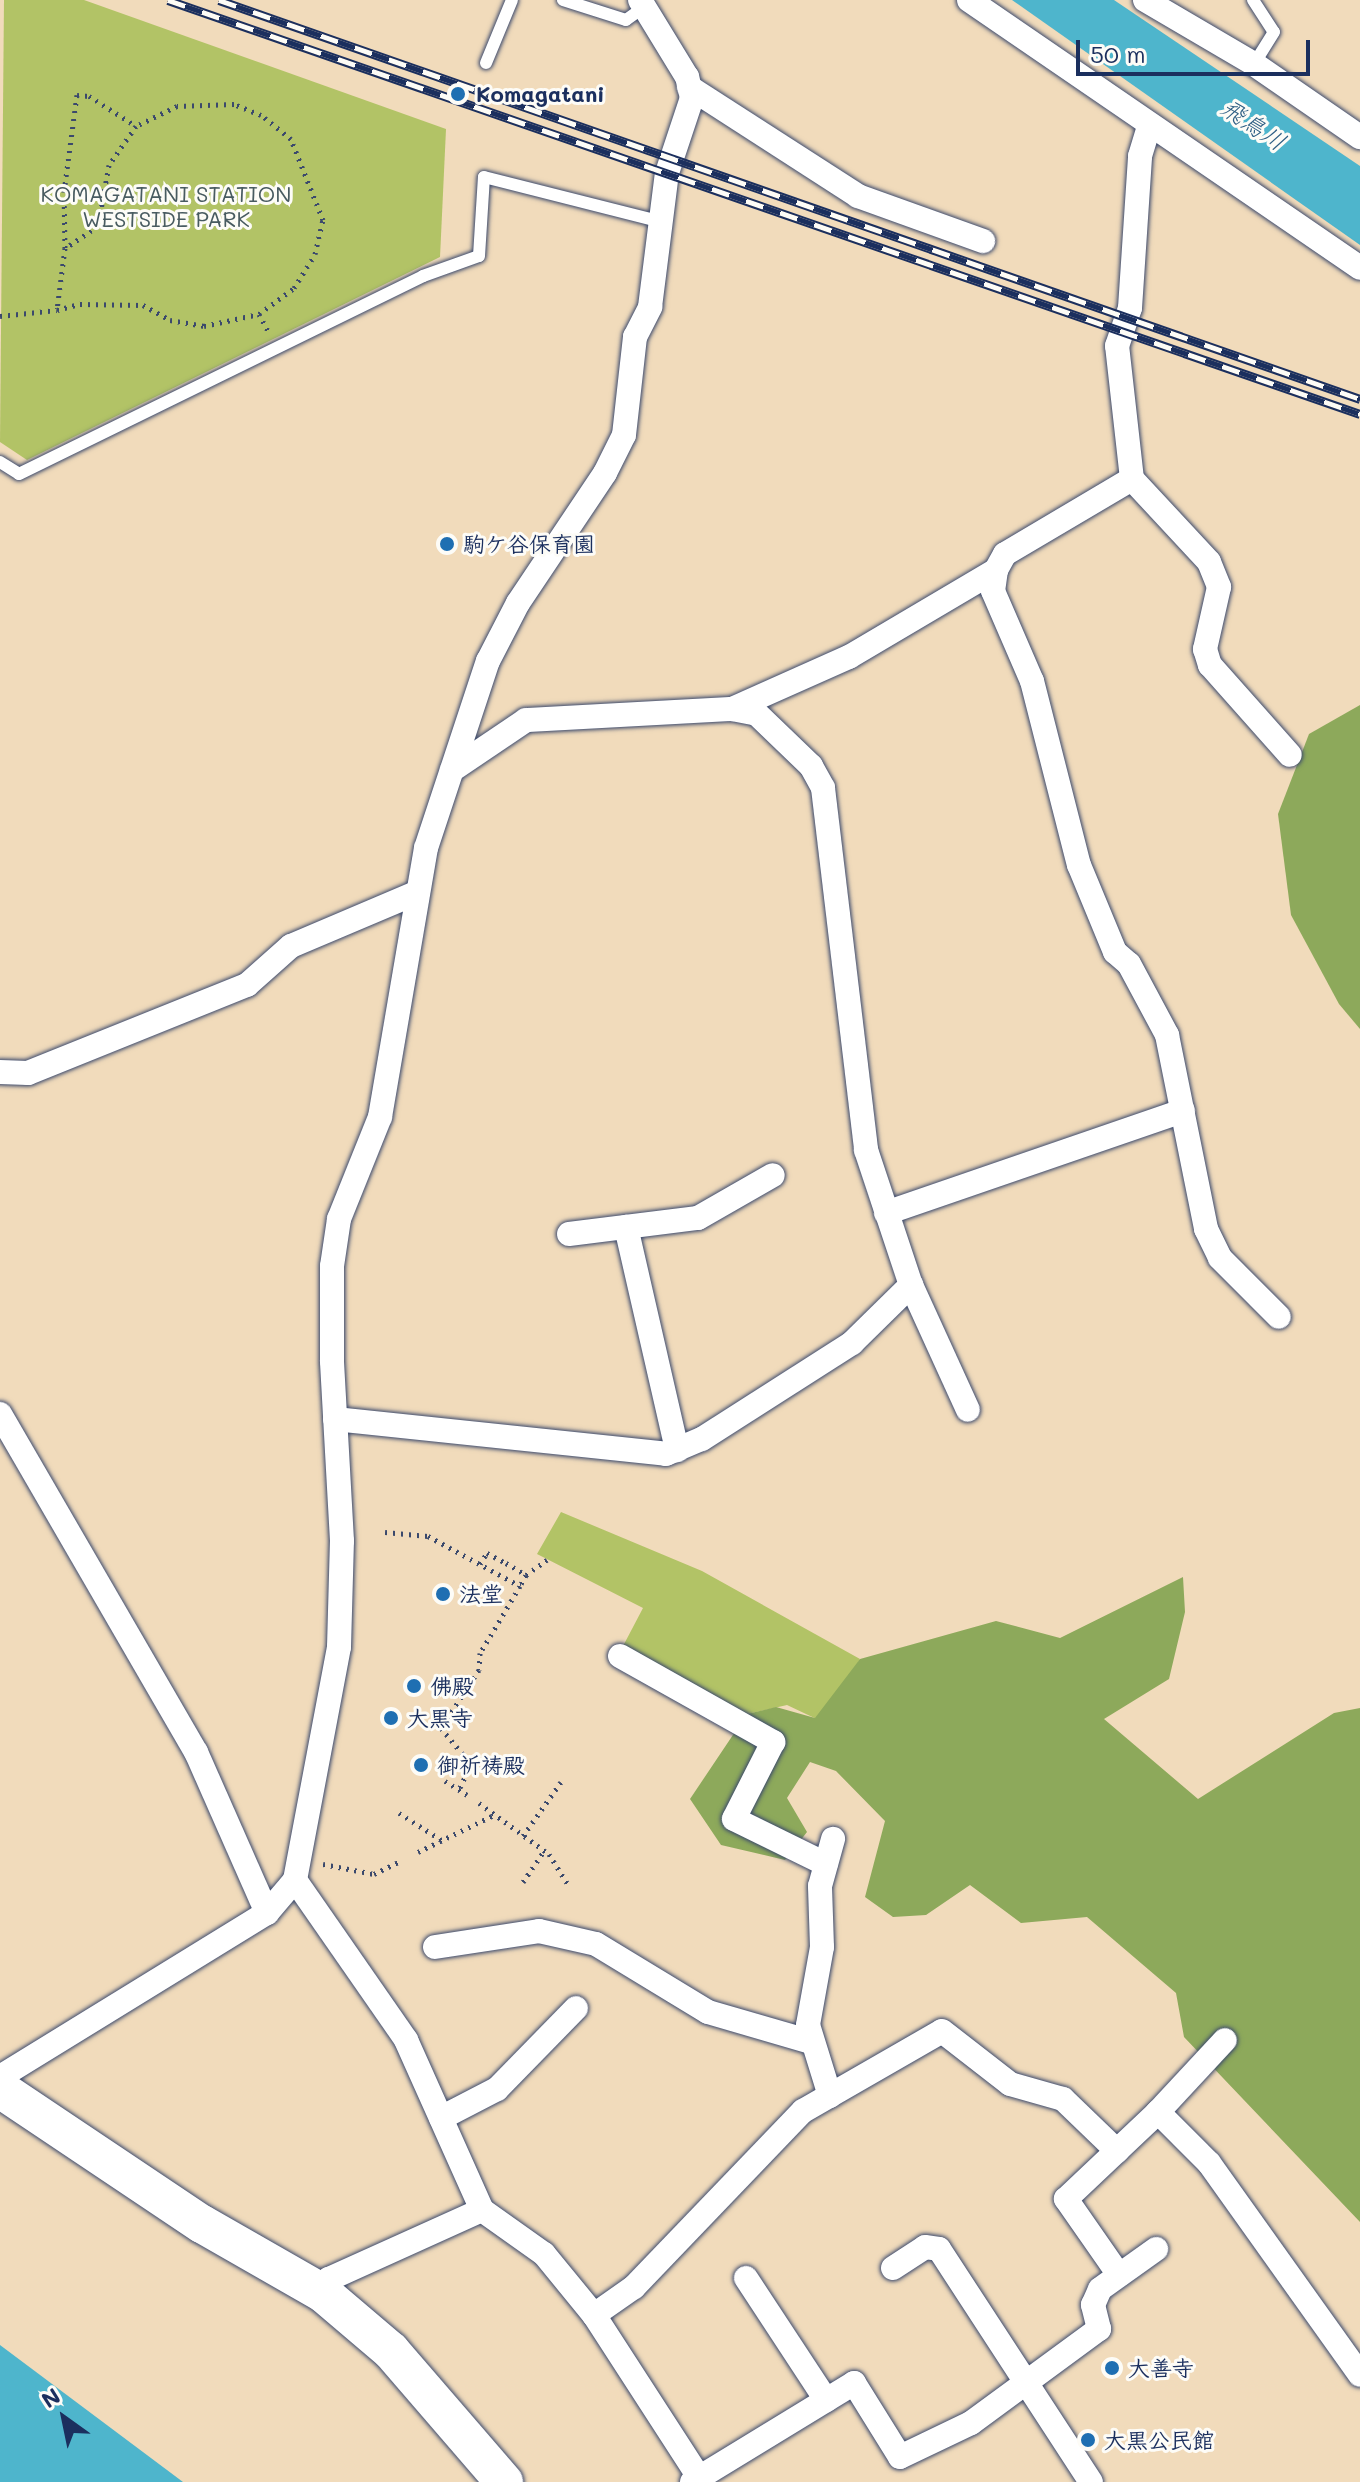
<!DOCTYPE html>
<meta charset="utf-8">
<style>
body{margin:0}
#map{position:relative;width:1360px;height:2482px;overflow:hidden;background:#f1dbbb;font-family:Mali,"Klee One",sans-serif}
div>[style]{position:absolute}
.green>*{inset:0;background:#b2c366}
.forest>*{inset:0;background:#8da95b}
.water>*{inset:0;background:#4eb5cc}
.path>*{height:5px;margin-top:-2.5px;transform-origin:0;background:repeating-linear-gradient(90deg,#3b496c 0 2px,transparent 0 8px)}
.roads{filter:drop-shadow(0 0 2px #3b496c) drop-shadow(0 0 2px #3b496c)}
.service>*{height:12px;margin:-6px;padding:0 6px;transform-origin:6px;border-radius:6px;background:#fff}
.minor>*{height:24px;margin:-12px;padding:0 12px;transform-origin:12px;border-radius:12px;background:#fff}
.primary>*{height:38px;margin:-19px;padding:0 19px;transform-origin:19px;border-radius:19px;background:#fff}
.rail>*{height:9px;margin-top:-4.5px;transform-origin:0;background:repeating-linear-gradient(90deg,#fdfcf7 0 18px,#1b2f5e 0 36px);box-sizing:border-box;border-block:2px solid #1b2f5e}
.dots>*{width:22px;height:22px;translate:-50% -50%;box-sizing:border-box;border:4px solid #fdfcf7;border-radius:50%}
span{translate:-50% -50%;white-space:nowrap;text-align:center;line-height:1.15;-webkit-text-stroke:6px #fdfcf7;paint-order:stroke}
.poi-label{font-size:22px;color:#1b2f5e;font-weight:700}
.left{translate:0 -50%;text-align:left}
.park-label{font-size:22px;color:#485b60}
.water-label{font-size:24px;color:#2d5e84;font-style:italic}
.north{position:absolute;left:24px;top:2378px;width:80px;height:80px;-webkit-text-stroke:6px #fdfcf7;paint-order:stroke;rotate:327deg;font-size:22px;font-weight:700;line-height:32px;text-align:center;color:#1b2f5e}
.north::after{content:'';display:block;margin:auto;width:28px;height:36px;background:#1b2f5e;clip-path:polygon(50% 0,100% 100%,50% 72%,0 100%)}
.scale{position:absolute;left:1076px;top:40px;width:234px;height:36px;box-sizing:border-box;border:4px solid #1b2f5e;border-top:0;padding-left:10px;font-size:24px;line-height:28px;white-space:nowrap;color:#1b2f5e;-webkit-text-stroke:6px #fdfcf7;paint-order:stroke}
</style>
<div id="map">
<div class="green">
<div style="clip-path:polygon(4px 0,84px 0,446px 129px,440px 257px,27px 460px,0 442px)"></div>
<div style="clip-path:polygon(561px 1512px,702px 1571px,860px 1659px,825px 1723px,787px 1705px,747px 1714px,622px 1648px,643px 1608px,537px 1554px)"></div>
</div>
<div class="forest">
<div style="clip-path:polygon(1360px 705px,1360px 1029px,1339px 1004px,1291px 915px,1278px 814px,1309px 734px)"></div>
<div style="clip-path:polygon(1183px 1577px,1185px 1612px,1169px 1679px,1104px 1719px,1198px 1799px,1334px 1713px,1360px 1708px,1360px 2222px,1184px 2037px,1176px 1993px,1087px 1917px,1021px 1923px,970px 1885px,926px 1915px,893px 1917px,865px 1897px,885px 1821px,836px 1771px,810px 1762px,787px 1798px,807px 1832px,785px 1860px,721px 1845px,690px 1799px,747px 1714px,776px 1707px,815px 1718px,860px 1659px,996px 1621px,1060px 1638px)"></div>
</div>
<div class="water">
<div style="clip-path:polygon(1012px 0,1114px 0,1360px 166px,1360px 245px)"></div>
<div style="clip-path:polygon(0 2345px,183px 2482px,0 2482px)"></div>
</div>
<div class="path">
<div style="left:65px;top:248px;width:56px;rotate:-91deg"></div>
<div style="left:64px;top:192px;width:98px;rotate:-82.4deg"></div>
<div style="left:77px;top:95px;width:12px;rotate:5deg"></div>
<div style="left:89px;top:96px;width:56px;rotate:32.6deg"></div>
<div style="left:259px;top:314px;width:19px;rotate:62deg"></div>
<div style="left:0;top:316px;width:57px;rotate:-6deg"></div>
<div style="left:57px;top:310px;width:24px;rotate:-15deg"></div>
<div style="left:80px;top:304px;width:63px;rotate:0.9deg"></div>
<div style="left:143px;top:305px;width:31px;rotate:29deg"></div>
<div style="left:170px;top:320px;width:35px;rotate:10deg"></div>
<div style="left:204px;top:326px;width:56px;rotate:-12.3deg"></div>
<div style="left:259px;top:314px;width:44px;rotate:-36.6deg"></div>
<div style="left:294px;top:288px;width:40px;rotate:-58deg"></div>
<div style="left:315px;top:254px;width:35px;rotate:-77deg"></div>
<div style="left:323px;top:220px;width:87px;rotate:-111.6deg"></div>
<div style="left:291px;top:139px;width:38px;rotate:-141deg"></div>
<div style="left:261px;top:115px;width:29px;rotate:-158deg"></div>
<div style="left:234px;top:104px;width:57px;rotate:178deg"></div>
<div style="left:177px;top:106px;width:46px;rotate:154deg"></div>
<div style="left:136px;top:126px;width:47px;rotate:124.7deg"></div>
<div style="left:109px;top:165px;width:62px;rotate:100.2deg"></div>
<div style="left:98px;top:226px;width:40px;rotate:146deg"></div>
<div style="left:65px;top:248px;width:63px;rotate:97.4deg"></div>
<div style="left:385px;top:1532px;width:43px;rotate:5.3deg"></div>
<div style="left:428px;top:1536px;width:105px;rotate:28.5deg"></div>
<div style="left:520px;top:1586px;width:78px;rotate:120.8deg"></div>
<div style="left:480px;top:1653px;width:17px;rotate:93deg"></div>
<div style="left:479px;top:1670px;width:69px;rotate:123.2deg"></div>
<div style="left:441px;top:1728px;width:47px;rotate:50.2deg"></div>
<div style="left:471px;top:1764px;width:29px;rotate:115deg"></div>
<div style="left:480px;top:1564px;width:13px;rotate:-58deg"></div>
<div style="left:487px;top:1553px;width:21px;rotate:28deg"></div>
<div style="left:506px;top:1563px;width:23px;rotate:31deg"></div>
<div style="left:526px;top:1575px;width:13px;rotate:119deg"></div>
<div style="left:526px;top:1575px;width:26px;rotate:-36deg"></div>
<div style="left:445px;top:1781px;width:26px;rotate:32deg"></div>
<div style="left:479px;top:1803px;width:87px;rotate:36.1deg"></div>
<div style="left:549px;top:1854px;width:39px;rotate:58deg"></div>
<div style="left:399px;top:1813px;width:52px;rotate:32.5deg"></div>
<div style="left:523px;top:1836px;width:66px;rotate:-54.9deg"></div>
<div style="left:418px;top:1852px;width:85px;rotate:-26deg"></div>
<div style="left:323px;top:1864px;width:52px;rotate:11.1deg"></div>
<div style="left:374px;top:1874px;width:30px;rotate:-26deg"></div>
<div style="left:523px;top:1882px;width:37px;rotate:-56deg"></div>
</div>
<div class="roads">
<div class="service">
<div style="left:563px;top:0;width:66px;rotate:17.6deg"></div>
<div style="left:626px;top:20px;width:22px;rotate:-36deg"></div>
<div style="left:1253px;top:0;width:38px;rotate:57deg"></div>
<div style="left:1274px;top:32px;width:38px;rotate:122deg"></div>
<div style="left:486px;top:63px;width:68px;rotate:-67.6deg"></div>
<div style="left:0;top:462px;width:22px;rotate:32deg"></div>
<div style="left:19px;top:474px;width:450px;rotate:-26.1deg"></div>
<div style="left:423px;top:276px;width:59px;rotate:-19.7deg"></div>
<div style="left:479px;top:256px;width:79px;rotate:-86.4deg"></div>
<div style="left:484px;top:177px;width:179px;rotate:14.2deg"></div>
</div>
<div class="minor">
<div style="left:969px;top:0;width:474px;rotate:34.4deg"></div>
<div style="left:1145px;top:0;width:126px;rotate:30.4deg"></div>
<div style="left:1254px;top:64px;width:129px;rotate:34.6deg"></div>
<div style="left:689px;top:87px;width:201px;rotate:32.8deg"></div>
<div style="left:858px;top:196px;width:133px;rotate:19.8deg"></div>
<div style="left:1132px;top:479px;width:134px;rotate:-96.4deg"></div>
<div style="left:1117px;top:346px;width:40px;rotate:-71.1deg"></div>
<div style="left:1130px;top:308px;width:152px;rotate:-86.2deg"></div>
<div style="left:1140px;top:156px;width:31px;rotate:-73deg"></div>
<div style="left:996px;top:570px;width:21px;rotate:98deg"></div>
<div style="left:993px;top:591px;width:98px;rotate:66.6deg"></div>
<div style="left:1032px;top:681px;width:190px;rotate:75.7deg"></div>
<div style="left:1079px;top:865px;width:94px;rotate:67.5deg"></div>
<div style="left:1115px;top:952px;width:18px;rotate:41deg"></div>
<div style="left:1129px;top:964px;width:81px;rotate:61.8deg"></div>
<div style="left:1167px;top:1035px;width:198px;rotate:78.6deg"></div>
<div style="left:1206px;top:1229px;width:32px;rotate:64deg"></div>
<div style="left:1220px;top:1258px;width:83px;rotate:45deg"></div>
<div style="left:732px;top:709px;width:25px;rotate:11deg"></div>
<div style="left:757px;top:714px;width:75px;rotate:43.9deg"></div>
<div style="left:811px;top:766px;width:25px;rotate:61deg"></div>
<div style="left:823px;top:788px;width:365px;rotate:83.2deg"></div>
<div style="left:866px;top:1150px;width:142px;rotate:71.6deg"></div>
<div style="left:911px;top:1285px;width:137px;rotate:65.5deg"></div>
<div style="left:452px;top:770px;width:89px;rotate:-34deg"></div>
<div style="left:526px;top:720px;width:206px;rotate:-3.1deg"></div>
<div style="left:732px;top:709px;width:128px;rotate:-24deg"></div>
<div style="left:849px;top:657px;width:171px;rotate:-30.6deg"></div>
<div style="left:996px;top:570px;width:18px;rotate:-61deg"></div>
<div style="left:1005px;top:554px;width:147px;rotate:-30.6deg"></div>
<div style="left:1132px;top:479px;width:113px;rotate:47.1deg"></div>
<div style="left:1209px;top:562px;width:27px;rotate:68deg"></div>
<div style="left:1219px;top:587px;width:64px;rotate:102.7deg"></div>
<div style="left:1205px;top:649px;width:17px;rotate:73deg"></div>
<div style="left:1210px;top:665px;width:120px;rotate:48.4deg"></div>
<div style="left:0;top:1072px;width:28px;rotate:2deg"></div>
<div style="left:28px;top:1073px;width:236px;rotate:-21.9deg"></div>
<div style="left:247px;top:985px;width:59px;rotate:-41.6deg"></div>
<div style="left:291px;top:946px;width:138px;rotate:-23deg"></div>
<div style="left:886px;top:1213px;width:314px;rotate:-19deg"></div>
<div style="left:626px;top:1227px;width:229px;rotate:77.1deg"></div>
<div style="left:569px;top:1234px;width:130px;rotate:-7.1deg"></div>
<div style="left:698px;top:1218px;width:86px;rotate:-29.8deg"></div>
<div style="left:0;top:1414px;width:391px;rotate:59.9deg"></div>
<div style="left:196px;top:1752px;width:176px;rotate:66.2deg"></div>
<div style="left:335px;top:1419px;width:333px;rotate:6deg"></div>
<div style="left:666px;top:1454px;width:39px;rotate:-23deg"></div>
<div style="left:702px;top:1439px;width:178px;rotate:-32.6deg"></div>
<div style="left:852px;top:1343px;width:83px;rotate:-44.5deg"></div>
<div style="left:620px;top:1656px;width:176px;rotate:29.3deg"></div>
<div style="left:773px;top:1742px;width:86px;rotate:116.9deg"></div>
<div style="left:734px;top:1819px;width:102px;rotate:26.1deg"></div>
<div style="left:295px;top:1880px;width:195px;rotate:55.2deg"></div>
<div style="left:406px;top:2040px;width:186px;rotate:65.9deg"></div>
<div style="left:435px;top:1947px;width:105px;rotate:-8.7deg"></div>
<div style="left:539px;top:1931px;width:58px;rotate:12.8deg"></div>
<div style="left:596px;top:1944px;width:131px;rotate:31.3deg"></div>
<div style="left:708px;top:2012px;width:107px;rotate:16.2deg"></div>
<div style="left:0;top:2077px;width:313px;rotate:-31.6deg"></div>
<div style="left:267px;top:1913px;width:43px;rotate:-49.7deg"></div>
<div style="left:295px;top:1880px;width:237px;rotate:-79.3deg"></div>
<div style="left:339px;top:1647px;width:106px;rotate:-88.4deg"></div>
<div style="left:342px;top:1541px;width:180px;rotate:-93.2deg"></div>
<div style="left:332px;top:1361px;width:95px;rotate:-90deg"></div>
<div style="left:332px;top:1266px;width:48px;rotate:-81.5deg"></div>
<div style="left:339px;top:1219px;width:110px;rotate:-68.1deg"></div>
<div style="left:380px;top:1117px;width:273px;rotate:-80.3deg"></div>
<div style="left:426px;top:848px;width:197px;rotate:-71.7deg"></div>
<div style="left:488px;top:661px;width:65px;rotate:-62.7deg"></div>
<div style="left:518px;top:603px;width:156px;rotate:-56.2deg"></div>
<div style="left:605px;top:473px;width:42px;rotate:-63.4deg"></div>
<div style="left:624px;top:435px;width:99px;rotate:-83.6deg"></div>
<div style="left:635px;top:337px;width:34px;rotate:-63deg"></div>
<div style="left:650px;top:307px;width:135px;rotate:-82.8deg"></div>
<div style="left:667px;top:173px;width:79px;rotate:-71.6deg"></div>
<div style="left:692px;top:98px;width:22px;rotate:-103deg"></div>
<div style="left:687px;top:77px;width:90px;rotate:-121.4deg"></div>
<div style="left:830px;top:2096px;width:74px;rotate:-107.2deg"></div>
<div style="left:808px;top:2025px;width:79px;rotate:-79.8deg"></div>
<div style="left:822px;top:1947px;width:61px;rotate:-91.9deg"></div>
<div style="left:820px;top:1886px;width:49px;rotate:-74.5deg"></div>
<div style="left:1158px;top:2112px;width:72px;rotate:45deg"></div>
<div style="left:1209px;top:2163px;width:260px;rotate:54.5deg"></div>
<div style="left:441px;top:2118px;width:63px;rotate:-27.4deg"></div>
<div style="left:497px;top:2089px;width:113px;rotate:-45.7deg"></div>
<div style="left:893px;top:2268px;width:38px;rotate:-33deg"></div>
<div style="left:925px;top:2247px;width:14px;rotate:8deg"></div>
<div style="left:939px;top:2249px;width:278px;rotate:56.9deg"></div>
<div style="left:1119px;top:2275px;width:93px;rotate:-124.9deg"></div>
<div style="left:1066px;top:2199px;width:127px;rotate:-43.4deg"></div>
<div style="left:1158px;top:2112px;width:98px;rotate:-47.1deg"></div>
<div style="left:746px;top:2278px;width:146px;rotate:56.7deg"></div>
<div style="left:324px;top:2294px;width:16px;rotate:-72deg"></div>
<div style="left:329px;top:2279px;width:168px;rotate:-24.3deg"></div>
<div style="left:482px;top:2210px;width:76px;rotate:35.4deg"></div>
<div style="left:544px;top:2254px;width:79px;rotate:50.7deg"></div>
<div style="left:594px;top:2315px;width:193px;rotate:57.1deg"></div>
<div style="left:594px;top:2315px;width:49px;rotate:-35deg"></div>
<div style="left:634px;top:2287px;width:244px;rotate:-46.2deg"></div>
<div style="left:803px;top:2111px;width:160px;rotate:-29.9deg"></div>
<div style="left:942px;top:2031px;width:86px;rotate:37.9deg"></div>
<div style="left:1010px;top:2084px;width:55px;rotate:15.8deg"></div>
<div style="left:1063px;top:2099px;width:75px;rotate:43.9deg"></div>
<div style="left:692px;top:2482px;width:190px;rotate:-31.4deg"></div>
<div style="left:854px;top:2383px;width:87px;rotate:58.1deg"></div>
<div style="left:900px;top:2457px;width:79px;rotate:-25.6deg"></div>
<div style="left:971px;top:2423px;width:159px;rotate:-36.3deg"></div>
<div style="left:1099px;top:2329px;width:25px;rotate:-104deg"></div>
<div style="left:1093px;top:2305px;width:17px;rotate:-66deg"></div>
<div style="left:1100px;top:2289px;width:69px;rotate:-35.5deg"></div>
</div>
<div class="primary">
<div style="left:0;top:2089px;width:243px;rotate:33.8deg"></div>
<div style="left:202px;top:2224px;width:141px;rotate:29.8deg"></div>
<div style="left:324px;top:2294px;width:88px;rotate:40.4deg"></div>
<div style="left:391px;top:2351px;width:173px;rotate:49.2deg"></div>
</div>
</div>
<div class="rail">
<div style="left:168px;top:0;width:1262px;rotate:19.15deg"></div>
<div style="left:219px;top:0;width:1209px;rotate:19.27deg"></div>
</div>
<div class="dots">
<div style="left:458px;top:94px;background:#1f6fb2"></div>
<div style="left:447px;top:544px;background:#1f6fb2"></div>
<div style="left:443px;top:1594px;background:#1f6fb2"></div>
<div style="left:414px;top:1686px;background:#1f6fb2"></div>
<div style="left:391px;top:1718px;background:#1f6fb2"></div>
<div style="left:421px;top:1765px;background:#1f6fb2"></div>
<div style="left:1112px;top:2368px;background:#1f6fb2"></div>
<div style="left:1088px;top:2440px;background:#1f6fb2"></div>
</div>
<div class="poi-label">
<span class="left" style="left:476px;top:94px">Komagatani</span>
<span class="left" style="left:463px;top:544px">駒ケ谷保育園</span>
<span class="left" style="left:459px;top:1594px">法堂</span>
<span class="left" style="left:430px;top:1686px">佛殿</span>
<span class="left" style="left:407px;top:1718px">大黒寺</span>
<span class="left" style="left:437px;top:1765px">御祈祷殿</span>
<span class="left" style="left:1128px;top:2368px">大善寺</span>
<span class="left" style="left:1104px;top:2440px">大黒公民館</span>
</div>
<div class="park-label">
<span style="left:166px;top:206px">KOMAGATANI STATION<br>WESTSIDE PARK</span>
</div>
<div class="water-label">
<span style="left:1254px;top:124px;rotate:34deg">飛鳥川</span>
</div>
<div class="north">N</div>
<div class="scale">50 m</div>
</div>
